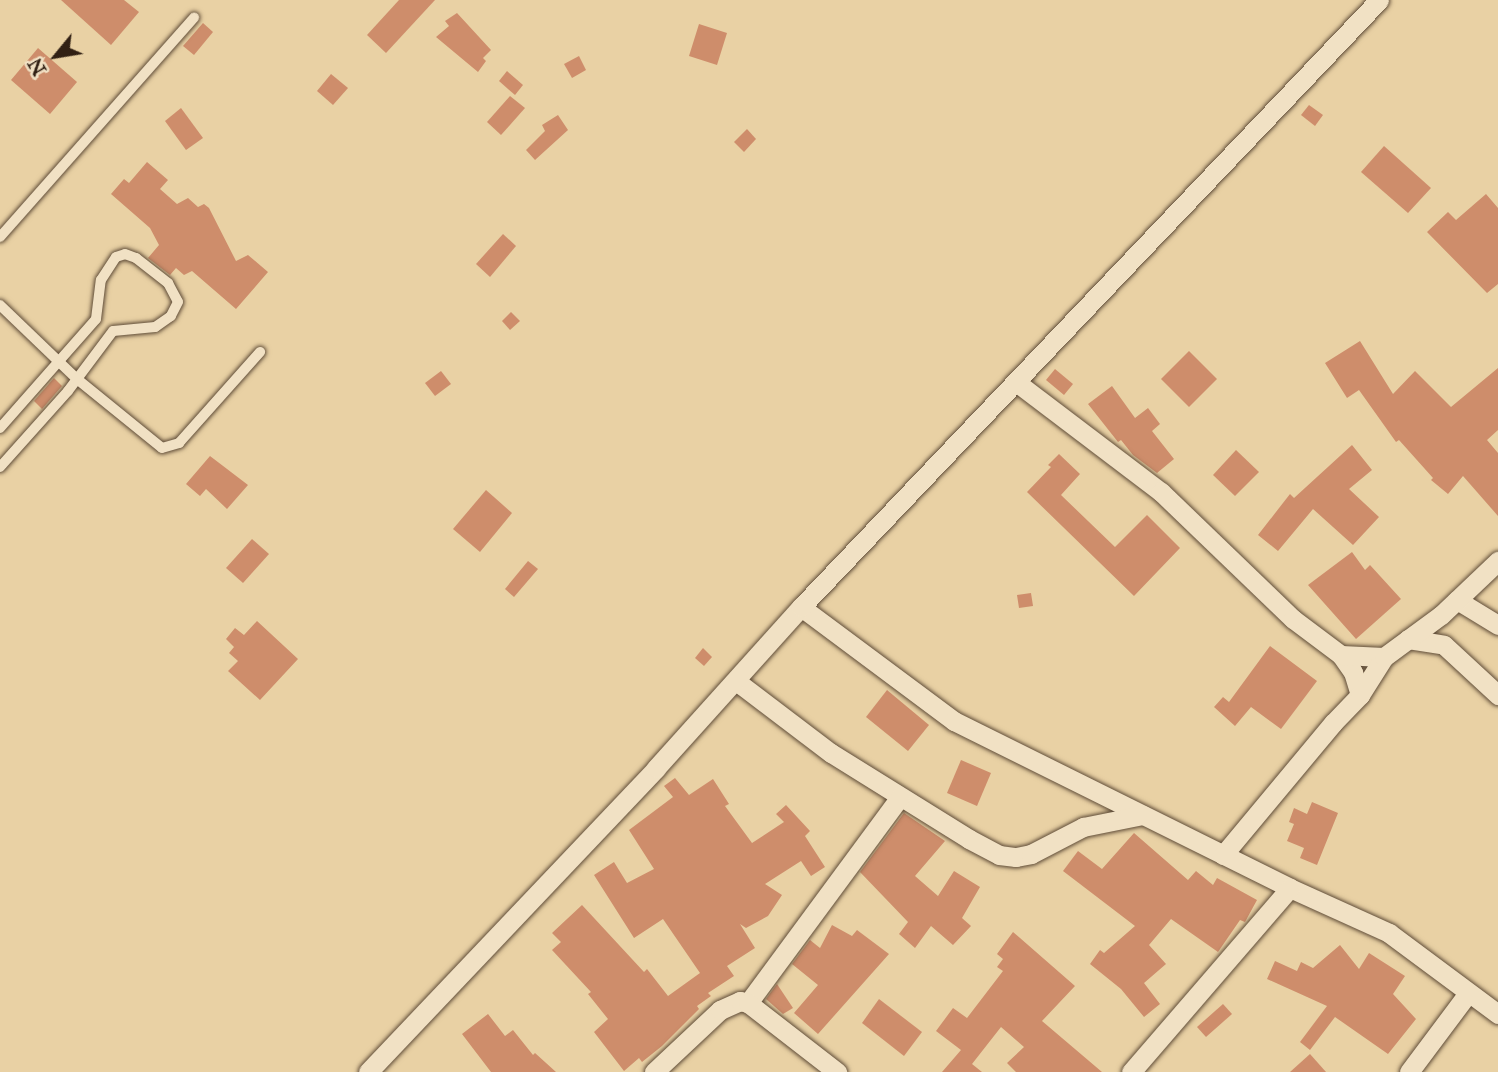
<!DOCTYPE html>
<style>
body{margin:0}
#map{position:relative;width:1498px;height:1072px;overflow:hidden;background:#e9d1a4;font-family:"IM FELL Great Primer",serif}
div>[style]{position:absolute}
.building>*{inset:0;background:#ce8d6b}
.roads{filter:drop-shadow(0 0 2px #5f4c38) drop-shadow(0 0 2px #5f4c38)}
.lane>*{height:10px;margin:-5px;padding:0 5px;transform-origin:5px;border-radius:5px;background:#f1e1c4}
.street>*{height:19px;margin:-9.5px;padding:0 9.5px;transform-origin:9.5px;border-radius:9.5px;background:#f1e1c4}
span{translate:-50% -50%;white-space:nowrap;text-align:center;line-height:1.15;-webkit-text-stroke:6px #f1e1c4;paint-order:stroke}
.north{position:absolute;left:21px;top:21px;width:70px;height:70px;-webkit-text-stroke:5px #f1e1c4;paint-order:stroke;rotate:240deg;font-size:19px;font-weight:700;line-height:28px;text-align:center;color:#312014}
.north::after{content:'';display:block;margin:auto;width:24px;height:32px;background:#312014;clip-path:polygon(50% 0,100% 100%,50% 72%,0 100%)}
</style>
<div id="map">
<div class="building">
<div style="clip-path:polygon(61px 0,124px 0,139px 12px,111px 45px)"></div>
<div style="clip-path:polygon(399px 0,435px 0,386px 53px,367px 35px)"></div>
<div style="clip-path:polygon(457px 13px,491px 50px,483px 58px,486px 61px,478px 72px,436px 37px,449px 26px,445px 21px)"></div>
<div style="clip-path:polygon(203px 23px,213px 32px,194px 55px,183px 46px)"></div>
<div style="clip-path:polygon(699px 24px,727px 33px,717px 65px,689px 56px)"></div>
<div style="clip-path:polygon(38px 48px,77px 82px,50px 114px,11px 80px)"></div>
<div style="clip-path:polygon(579px 56px,586px 70px,572px 78px,564px 64px)"></div>
<div style="clip-path:polygon(507px 71px,523px 85px,515px 95px,499px 81px)"></div>
<div style="clip-path:polygon(331px 74px,348px 88px,333px 105px,317px 91px)"></div>
<div style="clip-path:polygon(510px 96px,525px 108px,501px 135px,487px 122px)"></div>
<div style="clip-path:polygon(1309px 105px,1323px 115px,1315px 126px,1301px 115px)"></div>
<div style="clip-path:polygon(181px 108px,203px 138px,186px 150px,165px 121px)"></div>
<div style="clip-path:polygon(558px 115px,568px 130px,535px 160px,526px 150px,545px 131px,542px 125px)"></div>
<div style="clip-path:polygon(747px 129px,756px 139px,744px 152px,734px 142px)"></div>
<div style="clip-path:polygon(1384px 146px,1431px 188px,1408px 213px,1361px 172px)"></div>
<div style="clip-path:polygon(147px 162px,168px 180px,160px 189px,177px 204px,188px 198px,198px 207px,204px 204px,209px 208px,236px 261px,248px 255px,268px 272px,236px 309px,192px 271px,184px 275px,176px 268px,170px 275px,148px 258px,159px 245px,150px 228px,111px 194px,124px 179px,129px 183px)"></div>
<div style="clip-path:polygon(1486px 194px,1498px 208px,1498px 284px,1487px 293px,1427px 232px,1448px 212px,1456px 220px)"></div>
<div style="clip-path:polygon(503px 234px,516px 246px,490px 277px,476px 264px)"></div>
<div style="clip-path:polygon(511px 312px,520px 321px,510px 330px,502px 321px)"></div>
<div style="clip-path:polygon(1360px 341px,1393px 394px,1415px 371px,1451px 407px,1498px 368px,1498px 430px,1487px 440px,1498px 453px,1498px 516px,1463px 476px,1448px 494px,1431px 480px,1433px 478px,1399px 440px,1396px 442px,1359px 390px,1347px 398px,1325px 363px)"></div>
<div style="clip-path:polygon(1189px 351px,1217px 379px,1189px 407px,1161px 379px)"></div>
<div style="clip-path:polygon(1055px 369px,1073px 384px,1064px 395px,1046px 380px)"></div>
<div style="clip-path:polygon(441px 371px,451px 384px,435px 396px,425px 383px)"></div>
<div style="clip-path:polygon(54px 378px,62px 386px,42px 409px,34px 401px)"></div>
<div style="clip-path:polygon(1112px 386px,1135px 418px,1148px 408px,1160px 424px,1152px 431px,1174px 459px,1157px 473px,1133px 455px,1121px 440px,1118px 442px,1088px 404px)"></div>
<div style="clip-path:polygon(1352px 445px,1372px 470px,1349px 489px,1379px 517px,1353px 545px,1313px 509px,1278px 551px,1258px 535px,1290px 494px,1294px 498px)"></div>
<div style="clip-path:polygon(1236px 450px,1259px 472px,1235px 496px,1213px 475px)"></div>
<div style="clip-path:polygon(1059px 454px,1080px 474px,1061px 495px,1115px 547px,1147px 515px,1180px 548px,1134px 596px,1027px 492px,1051px 467px,1048px 465px)"></div>
<div style="clip-path:polygon(210px 456px,248px 485px,227px 509px,206px 489px,200px 496px,186px 484px)"></div>
<div style="clip-path:polygon(486px 490px,512px 513px,480px 552px,453px 529px)"></div>
<div style="clip-path:polygon(252px 539px,269px 554px,243px 583px,226px 568px)"></div>
<div style="clip-path:polygon(1352px 552px,1365px 570px,1370px 565px,1401px 599px,1356px 639px,1308px 585px)"></div>
<div style="clip-path:polygon(528px 561px,538px 569px,514px 597px,505px 589px)"></div>
<div style="clip-path:polygon(1031px 593px,1033px 606px,1019px 608px,1017px 595px)"></div>
<div style="clip-path:polygon(257px 621px,298px 659px,260px 700px,228px 671px,238px 661px,229px 653px,234px 647px,226px 639px,235px 628px,244px 635px)"></div>
<div style="clip-path:polygon(1270px 646px,1317px 681px,1281px 729px,1251px 707px,1235px 726px,1214px 707px,1223px 697px,1229px 702px)"></div>
<div style="clip-path:polygon(703px 648px,712px 657px,704px 666px,695px 658px)"></div>
<div style="clip-path:polygon(887px 690px,929px 725px,908px 751px,866px 717px)"></div>
<div style="clip-path:polygon(961px 760px,991px 773px,977px 806px,947px 793px)"></div>
<div style="clip-path:polygon(675px 778px,689px 795px,713px 779px,729px 804px,725px 806px,752px 843px,784px 822px,776px 814px,786px 805px,810px 831px,805px 836px,825px 867px,811px 876px,801px 861px,765px 884px,782px 895px,768px 916px,746px 928px,740px 924px,755px 948px,727px 966px,734px 976px,708px 993px,711px 996px,697px 1006px,699px 1009px,662px 1046px,642px 1062px,639px 1058px,624px 1071px,594px 1032px,608px 1019px,588px 994px,591px 992px,552px 950px,561px 942px,552px 933px,582px 905px,644px 972px,647px 969px,668px 996px,700px 973px,663px 919px,634px 938px,594px 875px,614px 862px,627px 883px,654px 869px,629px 830px,673px 797px,664px 786px)"></div>
<div style="clip-path:polygon(1312px 802px,1338px 813px,1317px 865px,1300px 858px,1304px 848px,1287px 841px,1294px 824px,1289px 822px,1294px 808px,1307px 814px)"></div>
<div style="clip-path:polygon(904px 813px,945px 841px,915px 876px,938px 896px,954px 871px,980px 887px,962px 918px,971px 926px,953px 945px,931px 926px,915px 948px,899px 934px,908px 922px,860px 872px)"></div>
<div style="clip-path:polygon(1134px 833px,1188px 880px,1196px 871px,1213px 885px,1217px 878px,1257px 900px,1245px 922px,1240px 920px,1218px 952px,1171px 919px,1149px 945px,1166px 964px,1144px 983px,1160px 1004px,1144px 1017px,1121px 989px,1090px 964px,1100px 950px,1104px 953px,1135px 926px,1063px 871px,1078px 851px,1102px 869px)"></div>
<div style="clip-path:polygon(832px 925px,852px 936px,857px 930px,889px 954px,818px 1034px,794px 1013px,818px 985px,792px 964px,810px 940px,820px 948px)"></div>
<div style="clip-path:polygon(1013px 932px,1075px 986px,1042px 1021px,1102px 1072px,1016px 1072px,1007px 1063px,1024px 1047px,1001px 1027px,972px 1064px,982px 1072px,942px 1072px,961px 1050px,936px 1031px,953px 1008px,967px 1018px,1003px 971px,997px 967px,1003px 959px,997px 954px)"></div>
<div style="clip-path:polygon(1340px 945px,1359px 969px,1369px 953px,1405px 976px,1393px 994px,1416px 1019px,1388px 1054px,1335px 1017px,1310px 1050px,1300px 1042px,1327px 1006px,1267px 979px,1275px 961px,1297px 971px,1301px 962px,1313px 968px)"></div>
<div style="clip-path:polygon(777px 984px,793px 1008px,783px 1014px,766px 999px)"></div>
<div style="clip-path:polygon(879px 999px,922px 1032px,904px 1056px,862px 1023px)"></div>
<div style="clip-path:polygon(1223px 1004px,1232px 1014px,1206px 1037px,1197px 1027px)"></div>
<div style="clip-path:polygon(488px 1014px,505px 1036px,513px 1030px,533px 1055px,535px 1053px,556px 1072px,491px 1072px,462px 1034px)"></div>
<div style="clip-path:polygon(1310px 1054px,1326px 1072px,1290px 1072px)"></div>
</div>
<div class="roads">
<div class="lane">
<div style="left:0;top:237px;width:293px;rotate:-48.5deg"></div>
<div style="left:0;top:305px;width:107px;rotate:43.9deg"></div>
<div style="left:77px;top:379px;width:109px;rotate:39.1deg"></div>
<div style="left:162px;top:448px;width:18px;rotate:-16deg"></div>
<div style="left:179px;top:443px;width:122px;rotate:-48.3deg"></div>
<div style="left:0;top:428px;width:145px;rotate:-48.6deg"></div>
<div style="left:96px;top:319px;width:39px;rotate:-83deg"></div>
<div style="left:101px;top:280px;width:27px;rotate:-57deg"></div>
<div style="left:116px;top:257px;width:9px;rotate:-18deg"></div>
<div style="left:125px;top:254px;width:12px;rotate:20deg"></div>
<div style="left:136px;top:258px;width:41px;rotate:38deg"></div>
<div style="left:168px;top:283px;width:21px;rotate:62deg"></div>
<div style="left:178px;top:302px;width:16px;rotate:117deg"></div>
<div style="left:171px;top:316px;width:19px;rotate:145deg"></div>
<div style="left:155px;top:327px;width:42px;rotate:174.6deg"></div>
<div style="left:113px;top:331px;width:75px;rotate:126.9deg"></div>
<div style="left:68px;top:391px;width:102px;rotate:131.8deg"></div>
</div>
<div class="street">
<div style="left:1016px;top:382px;width:182px;rotate:37.2deg"></div>
<div style="left:1161px;top:492px;width:183px;rotate:43.9deg"></div>
<div style="left:1293px;top:619px;width:60px;rotate:36.9deg"></div>
<div style="left:1341px;top:655px;width:21px;rotate:55deg"></div>
<div style="left:1353px;top:672px;width:24px;rotate:73deg"></div>
<div style="left:1457px;top:600px;width:48px;rotate:31.4deg"></div>
<div style="left:801px;top:607px;width:191px;rotate:36.7deg"></div>
<div style="left:954px;top:721px;width:375px;rotate:26.4deg"></div>
<div style="left:1290px;top:888px;width:109px;rotate:24.4deg"></div>
<div style="left:1389px;top:933px;width:136px;rotate:36.6deg"></div>
<div style="left:1408px;top:639px;width:36px;rotate:9deg"></div>
<div style="left:1444px;top:645px;width:74px;rotate:42.8deg"></div>
<div style="left:1341px;top:655px;width:43px;rotate:2.7deg"></div>
<div style="left:736px;top:681px;width:119px;rotate:37.2deg"></div>
<div style="left:831px;top:753px;width:163px;rotate:31.9deg"></div>
<div style="left:969px;top:839px;width:34px;rotate:28deg"></div>
<div style="left:999px;top:855px;width:17px;rotate:7deg"></div>
<div style="left:1016px;top:857px;width:15px;rotate:-11deg"></div>
<div style="left:1031px;top:854px;width:59px;rotate:-27.4deg"></div>
<div style="left:1083px;top:827px;width:61px;rotate:-11.3deg"></div>
<div style="left:1223px;top:855px;width:172px;rotate:-50.2deg"></div>
<div style="left:1333px;top:723px;width:39px;rotate:-46deg"></div>
<div style="left:1360px;top:695px;width:45px;rotate:-57.7deg"></div>
<div style="left:1384px;top:657px;width:71px;rotate:-36.4deg"></div>
<div style="left:1441px;top:615px;width:79px;rotate:-43.5deg"></div>
<div style="left:748px;top:1003px;width:256px;rotate:-53.6deg"></div>
<div style="left:368px;top:1072px;width:419px;rotate:-46.5deg"></div>
<div style="left:656px;top:768px;width:217px;rotate:-48deg"></div>
<div style="left:801px;top:607px;width:838px;rotate:-46.4deg"></div>
<div style="left:654px;top:1072px;width:91px;rotate:-43.2deg"></div>
<div style="left:720px;top:1010px;width:22px;rotate:-24deg"></div>
<div style="left:740px;top:1001px;width:8px;rotate:14deg"></div>
<div style="left:748px;top:1003px;width:113px;rotate:37.8deg"></div>
<div style="left:1131px;top:1072px;width:243px;rotate:-49.2deg"></div>
<div style="left:1409px;top:1072px;width:99px;rotate:-53.2deg"></div>
</div>
</div>
<div class="north">N</div>
</div>
